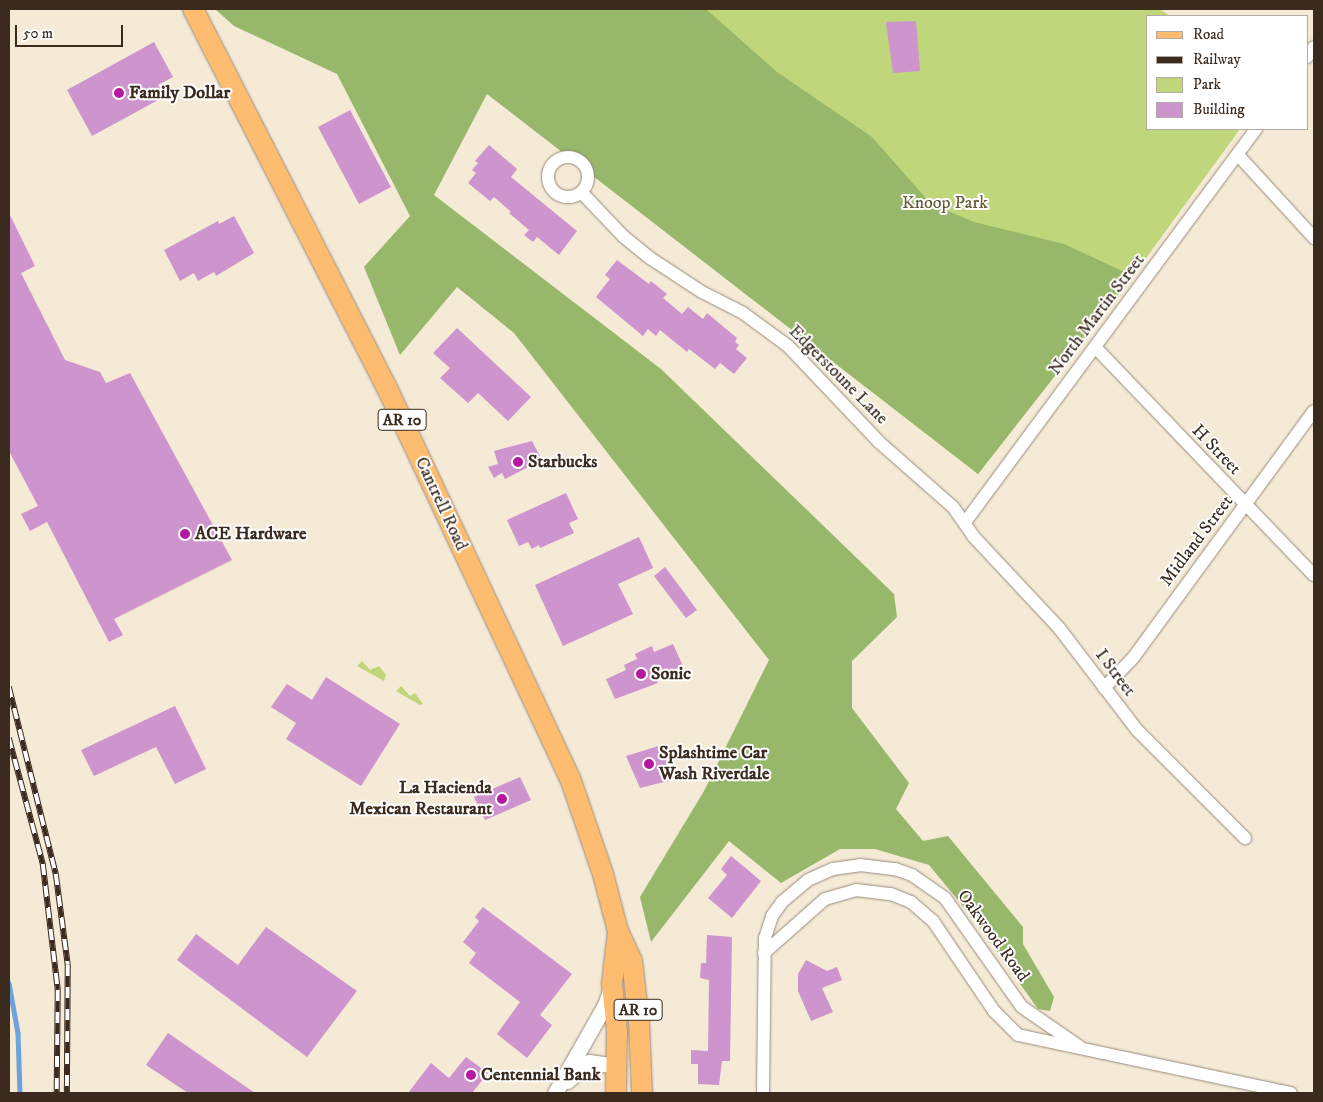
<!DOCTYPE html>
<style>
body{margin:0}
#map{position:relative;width:1323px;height:1102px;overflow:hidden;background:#f4ead6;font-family:"IM FELL DW Pica",serif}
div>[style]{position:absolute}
.green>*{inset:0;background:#bfd67a}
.forest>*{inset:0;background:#97b76a}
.stream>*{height:4.5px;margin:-2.25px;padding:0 2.25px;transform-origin:2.25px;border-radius:2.25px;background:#6da3da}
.building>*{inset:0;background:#cd94ce}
.roads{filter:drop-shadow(0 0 1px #988a7a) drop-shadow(0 0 1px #988a7a)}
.minor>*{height:12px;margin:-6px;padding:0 6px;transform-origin:6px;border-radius:6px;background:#fff}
.minor>.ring{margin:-6px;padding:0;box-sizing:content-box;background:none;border:12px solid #fff;border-radius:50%}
.tertiary>*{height:15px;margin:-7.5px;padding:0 7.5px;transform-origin:7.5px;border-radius:7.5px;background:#fff}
.primary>*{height:20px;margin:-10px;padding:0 10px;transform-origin:10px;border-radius:10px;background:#febc70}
.rail>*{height:5.5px;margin-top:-2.75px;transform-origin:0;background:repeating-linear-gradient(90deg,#fff 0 11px,#3b2a1e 0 22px);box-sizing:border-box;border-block:1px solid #3b2a1e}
.dots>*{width:14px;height:14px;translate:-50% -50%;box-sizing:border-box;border:2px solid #fff;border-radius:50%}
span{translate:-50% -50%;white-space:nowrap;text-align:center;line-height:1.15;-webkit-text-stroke:4px #fff;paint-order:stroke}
.shield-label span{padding:1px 4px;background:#fff;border:1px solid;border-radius:4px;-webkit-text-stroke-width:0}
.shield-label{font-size:16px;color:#3b2a1e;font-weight:700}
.poi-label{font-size:18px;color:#3b2a1e;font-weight:700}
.left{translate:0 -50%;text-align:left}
.right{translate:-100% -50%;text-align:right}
.park-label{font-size:18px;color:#635e3a}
.street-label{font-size:18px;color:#3b2a1e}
.frame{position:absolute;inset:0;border:10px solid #3b2a1e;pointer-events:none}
.legend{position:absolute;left:1146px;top:15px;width:162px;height:115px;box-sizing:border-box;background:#fff;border:1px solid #b1aaa5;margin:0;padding:6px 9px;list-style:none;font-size:15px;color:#3b2a1e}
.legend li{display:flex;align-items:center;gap:10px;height:25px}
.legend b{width:25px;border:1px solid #b1aaa5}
.scale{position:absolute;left:15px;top:25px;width:108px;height:22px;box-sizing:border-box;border:2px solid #3b2a1e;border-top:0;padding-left:6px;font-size:15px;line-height:18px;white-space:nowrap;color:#3b2a1e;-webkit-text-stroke:4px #fff;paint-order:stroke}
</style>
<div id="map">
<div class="green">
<div style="clip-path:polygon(217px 9px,1160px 9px,1170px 16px,1147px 16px,1147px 129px,1240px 129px,1133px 276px,978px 474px,487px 93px)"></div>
<div style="clip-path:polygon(362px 661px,370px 670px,379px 666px,386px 675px,384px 681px,357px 666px)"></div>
<div style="clip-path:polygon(401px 686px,410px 696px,415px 693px,423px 704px,420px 705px,396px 691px)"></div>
</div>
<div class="forest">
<div style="clip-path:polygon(215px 9px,706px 9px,777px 72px,872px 137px,931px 204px,974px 222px,1064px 244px,1133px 276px,978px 474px,487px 94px,434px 195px,661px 369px,894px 594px,897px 617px,852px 661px,852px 708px,909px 783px,896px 809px,923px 841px,948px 836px,1023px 927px,1023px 944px,1054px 997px,1050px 1011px,1038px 1009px,976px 922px,929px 865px,875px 849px,840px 849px,781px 883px,729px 841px,651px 942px,640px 897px,704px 791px,769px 660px,514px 333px,457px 287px,400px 355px,364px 267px,410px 216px,337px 74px,234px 26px)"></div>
</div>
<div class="stream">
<div style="left:9px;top:983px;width:51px;rotate:79.8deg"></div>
<div style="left:18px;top:1033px;width:60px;rotate:88.1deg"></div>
</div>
<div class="building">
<div style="clip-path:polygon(916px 21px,920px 71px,893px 73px,886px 22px)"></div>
<div style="clip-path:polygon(154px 42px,173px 77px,158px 85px,162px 90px,155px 91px,160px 99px,92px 136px,67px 90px)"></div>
<div style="clip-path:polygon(350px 110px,391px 187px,359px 204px,318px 127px)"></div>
<div style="clip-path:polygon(489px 145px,517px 169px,511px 177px,577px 231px,559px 255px,537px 237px,533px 242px,524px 235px,529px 230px,509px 213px,511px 212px,494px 197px,490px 201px,468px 183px,476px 173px,472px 170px,478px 163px,475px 161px)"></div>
<div style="clip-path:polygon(9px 213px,35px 266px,21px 273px,65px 360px,100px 372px,106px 383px,130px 373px,232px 560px,114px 619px,123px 635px,109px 642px,47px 522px,30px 531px,21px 514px,38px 506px,9px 451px)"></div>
<div style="clip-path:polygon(234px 216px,254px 253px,216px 276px,214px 272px,198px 281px,194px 273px,180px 281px,164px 250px,218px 221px,219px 224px)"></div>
<div style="clip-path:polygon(617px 260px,649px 284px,651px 281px,667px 294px,663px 298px,682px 314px,688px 307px,703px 319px,707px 313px,737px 338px,735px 342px,739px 345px,736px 349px,747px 358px,734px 374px,720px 363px,715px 369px,689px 349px,687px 352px,660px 330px,656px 336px,648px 329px,643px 336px,596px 297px,610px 279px,605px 275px)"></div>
<div style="clip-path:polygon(457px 328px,531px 397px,508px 421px,478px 393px,468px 403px,440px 378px,450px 368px,433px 353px)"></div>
<div style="clip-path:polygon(532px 441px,542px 460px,505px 479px,502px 473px,494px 478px,488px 467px,498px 464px,494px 451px)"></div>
<div style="clip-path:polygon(566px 493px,578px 519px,569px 523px,574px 533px,540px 548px,539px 545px,532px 549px,528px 542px,519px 546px,507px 520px)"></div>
<div style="clip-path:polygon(639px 537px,653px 568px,618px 584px,633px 614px,563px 646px,535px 585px)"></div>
<div style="clip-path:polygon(665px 567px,697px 610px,686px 618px,654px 576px)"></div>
<div style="clip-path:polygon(673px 644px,683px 666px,656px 678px,658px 683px,615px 699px,606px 679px,626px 670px,624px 665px,637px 659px,635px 654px,652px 646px,654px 652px)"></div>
<div style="clip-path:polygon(326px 677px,400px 724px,361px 786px,286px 739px,296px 723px,271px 707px,287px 684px,312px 700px)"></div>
<div style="clip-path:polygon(175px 706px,206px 769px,175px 784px,156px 747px,94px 776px,81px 750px)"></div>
<div style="clip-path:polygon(662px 745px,672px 780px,640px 788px,626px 756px)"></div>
<div style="clip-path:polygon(520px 777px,531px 800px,485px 820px,474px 797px)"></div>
<div style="clip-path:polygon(731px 856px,761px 881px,732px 918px,708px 898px,727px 875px,721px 869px)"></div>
<div style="clip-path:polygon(483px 907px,572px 974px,540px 1015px,552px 1025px,527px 1058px,497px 1034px,520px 1002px,469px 963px,476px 953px,463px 942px,479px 921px,475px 917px)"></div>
<div style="clip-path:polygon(266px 927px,357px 991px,307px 1057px,177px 960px,196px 934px,238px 965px)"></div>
<div style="clip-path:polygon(707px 935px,732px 937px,730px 1061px,722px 1061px,719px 1085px,698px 1084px,698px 1064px,691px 1064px,691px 1050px,708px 1051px,709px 980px,700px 978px,701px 963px,706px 963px)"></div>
<div style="clip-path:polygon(806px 960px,827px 971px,837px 967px,842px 980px,822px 988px,833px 1012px,811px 1021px,798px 991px,798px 974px)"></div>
<div style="clip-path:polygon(168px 1033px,255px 1093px,188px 1093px,146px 1065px)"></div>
<div style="clip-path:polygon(466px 1057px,488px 1073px,472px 1093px,408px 1093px,431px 1063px,449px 1078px)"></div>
</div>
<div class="roads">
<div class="minor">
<div style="left:1307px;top:57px;width:12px;rotate:-55deg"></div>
<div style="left:1238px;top:155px;width:113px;rotate:47.5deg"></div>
<div class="ring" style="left:548px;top:157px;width:28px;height:28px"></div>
<div style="left:582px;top:193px;width:61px;rotate:46.3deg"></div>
<div style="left:624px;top:237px;width:33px;rotate:39deg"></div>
<div style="left:650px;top:258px;width:62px;rotate:33.2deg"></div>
<div style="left:702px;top:292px;width:46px;rotate:27.1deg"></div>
<div style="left:743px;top:313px;width:56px;rotate:36.3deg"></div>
<div style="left:788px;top:346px;width:132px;rotate:46.5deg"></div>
<div style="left:879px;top:442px;width:98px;rotate:41.3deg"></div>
<div style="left:953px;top:507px;width:35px;rotate:55deg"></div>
<div style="left:973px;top:536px;width:126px;rotate:46.9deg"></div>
<div style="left:1059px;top:628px;width:128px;rotate:52.6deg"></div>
<div style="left:1137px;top:730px;width:153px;rotate:45deg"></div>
<div style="left:1095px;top:347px;width:316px;rotate:46.2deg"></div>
<div style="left:966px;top:521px;width:488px;rotate:-53.5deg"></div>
<div style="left:1104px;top:688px;width:42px;rotate:-46deg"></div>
<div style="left:1133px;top:658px;width:306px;rotate:-53.8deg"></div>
<div style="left:764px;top:953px;width:81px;rotate:-41.5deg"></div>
<div style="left:825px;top:899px;width:32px;rotate:-16deg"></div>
<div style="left:856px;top:890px;width:35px;rotate:7deg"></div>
<div style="left:891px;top:894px;width:22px;rotate:22deg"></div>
<div style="left:911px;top:902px;width:29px;rotate:41deg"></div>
<div style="left:933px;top:921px;width:109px;rotate:55.9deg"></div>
<div style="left:994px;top:1011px;width:34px;rotate:45deg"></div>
<div style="left:1018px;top:1035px;width:279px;rotate:12deg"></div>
<div style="left:763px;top:1093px;width:155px;rotate:-89.3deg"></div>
<div style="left:765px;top:938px;width:23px;rotate:-72deg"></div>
<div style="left:772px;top:916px;width:17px;rotate:-54deg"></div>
<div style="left:782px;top:902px;width:34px;rotate:-40deg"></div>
<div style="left:808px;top:880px;width:27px;rotate:-24deg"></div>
<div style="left:833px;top:869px;width:27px;rotate:-8deg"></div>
<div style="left:860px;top:865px;width:35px;rotate:7deg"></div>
<div style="left:895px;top:869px;width:18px;rotate:19deg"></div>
<div style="left:912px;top:875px;width:40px;rotate:34.9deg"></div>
<div style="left:945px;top:898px;width:133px;rotate:54.8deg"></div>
<div style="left:1022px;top:1007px;width:70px;rotate:34.6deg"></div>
</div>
<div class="tertiary">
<div style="left:567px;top:1081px;width:29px;rotate:-41deg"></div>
<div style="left:589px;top:1062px;width:28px;rotate:8deg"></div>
<div style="left:555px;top:1093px;width:101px;rotate:-60.4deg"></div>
<div style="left:605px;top:1005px;width:18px;rotate:-71deg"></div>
</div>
<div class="primary">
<div style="left:193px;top:9px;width:426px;rotate:62.9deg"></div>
<div style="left:387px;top:388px;width:431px;rotate:64.9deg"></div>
<div style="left:570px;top:778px;width:102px;rotate:71deg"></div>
<div style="left:603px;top:874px;width:59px;rotate:75.3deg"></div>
<div style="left:618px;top:931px;width:33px;rotate:65deg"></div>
<div style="left:632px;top:961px;width:61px;rotate:83.5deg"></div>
<div style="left:639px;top:1022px;width:71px;rotate:87.6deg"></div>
<div style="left:616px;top:1093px;width:62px;rotate:-89.1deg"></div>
<div style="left:617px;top:1031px;width:47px;rotate:-96.1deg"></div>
<div style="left:612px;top:984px;width:53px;rotate:-83.5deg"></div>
</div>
</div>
<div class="rail">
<div style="left:9px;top:687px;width:193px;rotate:75.9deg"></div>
<div style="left:56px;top:874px;width:92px;rotate:82.5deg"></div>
<div style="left:68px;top:965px;width:128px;rotate:90.4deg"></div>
<div style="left:9px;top:738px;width:131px;rotate:74.9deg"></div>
<div style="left:43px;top:864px;width:127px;rotate:83.2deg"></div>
<div style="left:58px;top:990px;width:103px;rotate:90.6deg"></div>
</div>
<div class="dots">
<div style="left:119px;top:93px;background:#b5179e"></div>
<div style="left:518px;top:462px;background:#b5179e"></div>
<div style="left:185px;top:534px;background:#b5179e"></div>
<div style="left:641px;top:674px;background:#b5179e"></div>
<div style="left:649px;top:764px;background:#b5179e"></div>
<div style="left:502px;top:799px;background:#b5179e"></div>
<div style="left:471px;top:1075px;background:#b5179e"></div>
</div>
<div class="shield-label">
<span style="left:402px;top:420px">AR 10</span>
<span style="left:638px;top:1010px">AR 10</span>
</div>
<div class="poi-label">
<span class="left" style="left:129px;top:93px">Family Dollar</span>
<span class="left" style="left:528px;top:462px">Starbucks</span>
<span class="left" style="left:195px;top:534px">ACE Hardware</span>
<span class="left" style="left:651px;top:674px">Sonic</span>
<span class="left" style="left:659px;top:764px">Splashtime Car<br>Wash Riverdale</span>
<span class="right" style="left:492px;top:799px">La Hacienda<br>Mexican Restaurant</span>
<span class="left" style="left:481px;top:1075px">Centennial Bank</span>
</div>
<div class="park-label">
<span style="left:945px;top:203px">Knoop Park</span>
</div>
<div class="street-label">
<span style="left:1097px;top:315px;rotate:-53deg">North Martin Street</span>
<span style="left:838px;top:375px;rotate:45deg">Edgerstoune Lane</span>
<span style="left:1216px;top:450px;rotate:46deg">H Street</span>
<span style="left:441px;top:504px;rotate:65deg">Cantrell Road</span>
<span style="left:1197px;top:541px;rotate:-53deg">Midland Street</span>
<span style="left:1115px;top:673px;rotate:53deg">I Street</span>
<span style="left:993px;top:936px;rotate:54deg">Oakwood Road</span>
</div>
<div class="frame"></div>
<ul class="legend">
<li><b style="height:6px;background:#febc70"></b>Road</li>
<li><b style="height:6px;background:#3b2a1e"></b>Railway</li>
<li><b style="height:14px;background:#bfd67a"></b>Park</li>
<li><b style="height:14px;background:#cd94ce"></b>Building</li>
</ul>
<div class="scale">50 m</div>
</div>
